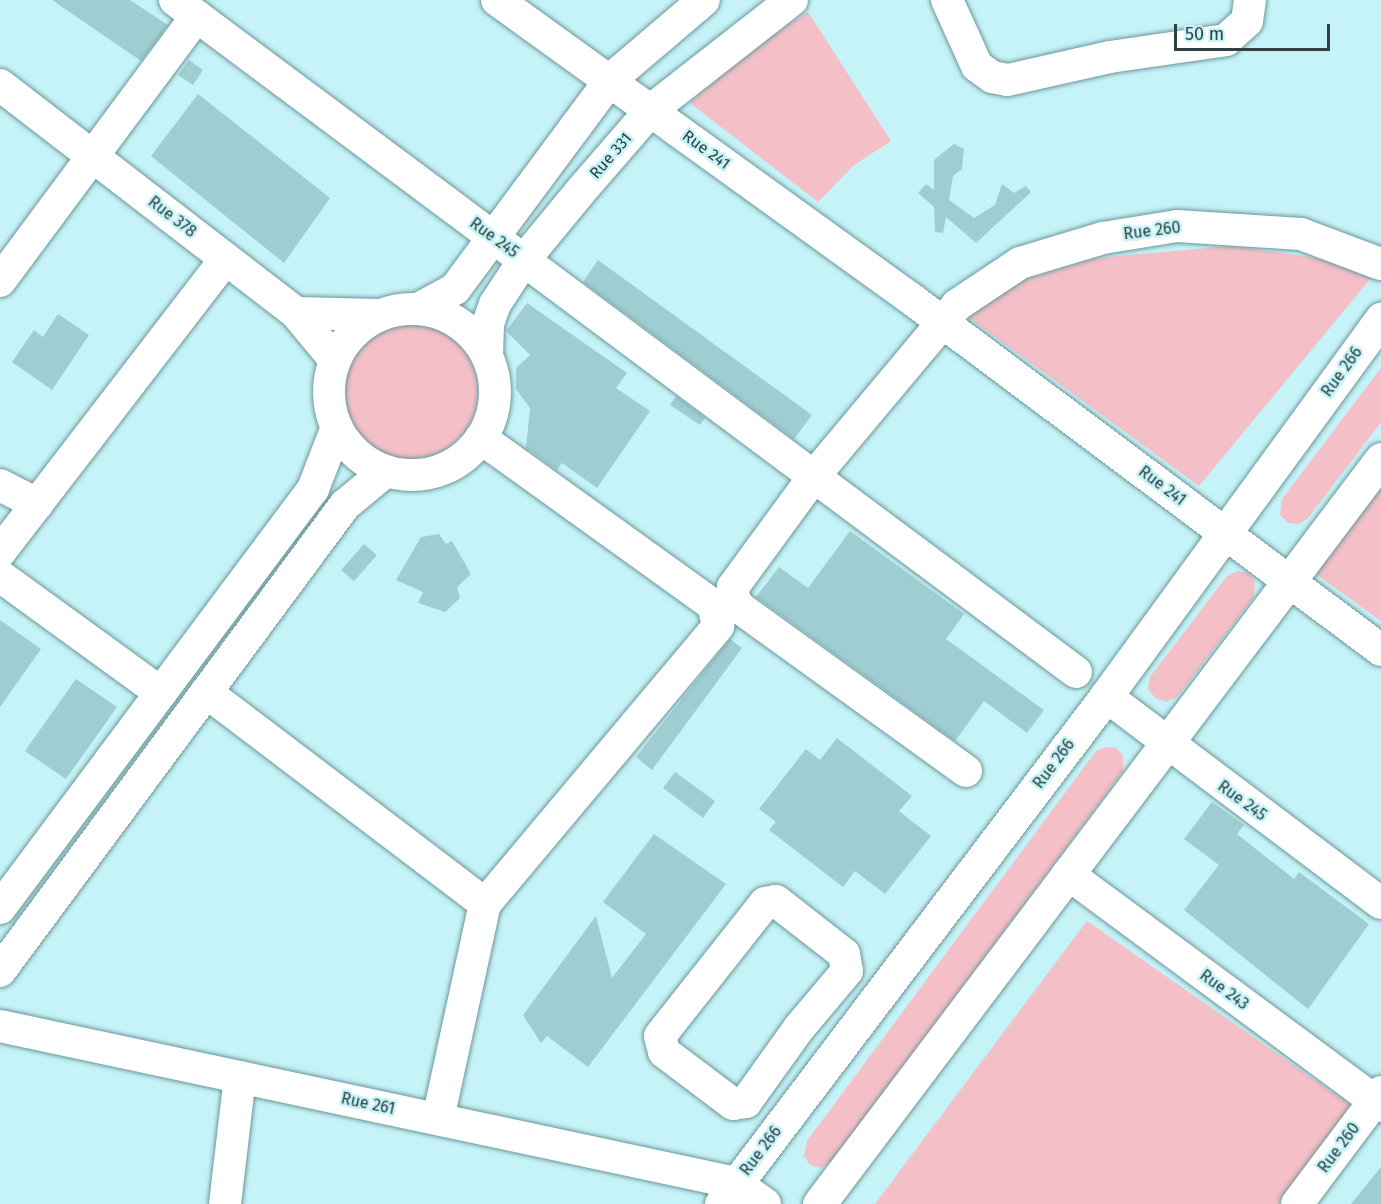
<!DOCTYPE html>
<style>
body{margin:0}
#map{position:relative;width:1381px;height:1204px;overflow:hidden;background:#c5f3f7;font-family:"Fira Sans",sans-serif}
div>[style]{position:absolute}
.green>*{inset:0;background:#f4bfc6}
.round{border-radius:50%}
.building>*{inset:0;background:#a0cdd1}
.roads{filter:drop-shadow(0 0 2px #6c979b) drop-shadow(0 0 2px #6c979b)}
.minor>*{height:32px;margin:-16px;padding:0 16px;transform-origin:16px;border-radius:16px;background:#fff}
.minor>.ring{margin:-16px;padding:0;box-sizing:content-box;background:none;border:32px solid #fff;border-radius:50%}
.major>*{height:33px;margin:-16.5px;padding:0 16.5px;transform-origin:16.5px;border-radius:16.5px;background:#fff}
span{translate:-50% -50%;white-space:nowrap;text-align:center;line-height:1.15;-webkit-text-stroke:5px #c5f3f7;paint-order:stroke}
.street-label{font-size:16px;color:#2e4041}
.scale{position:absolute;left:1174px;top:24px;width:156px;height:27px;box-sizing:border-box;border:3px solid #2e4041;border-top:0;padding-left:8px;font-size:18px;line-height:21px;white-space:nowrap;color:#2e4041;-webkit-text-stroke:4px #c5f3f7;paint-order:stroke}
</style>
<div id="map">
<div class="green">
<div style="clip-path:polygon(808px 12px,891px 141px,854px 165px,818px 202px,690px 103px,751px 50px)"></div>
<div style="clip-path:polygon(1231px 246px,1339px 261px,1371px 278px,1199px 486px,968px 317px,1018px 282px,1095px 258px)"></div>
<div class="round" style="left:342px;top:323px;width:136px;height:136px"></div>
<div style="clip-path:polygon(1381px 368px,1381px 422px,1308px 518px,1299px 524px,1288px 523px,1280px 515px,1282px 499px)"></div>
<div style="clip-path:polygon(1381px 483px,1381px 621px,1312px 571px)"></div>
<div style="clip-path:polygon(1237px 571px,1248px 573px,1255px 581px,1254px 597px,1177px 697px,1166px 702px,1155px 698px,1148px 688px,1150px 677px,1227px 576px)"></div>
<div style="clip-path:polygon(1106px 747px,1116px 748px,1123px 755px,1123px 771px,834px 1160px,821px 1168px,810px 1165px,804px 1156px,807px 1141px,1096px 751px)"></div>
<div style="clip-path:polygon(1087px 921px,1352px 1106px,1279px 1204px,875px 1204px)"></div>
</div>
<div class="building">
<div style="clip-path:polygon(52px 0,130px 0,168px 25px,141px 61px)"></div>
<div style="clip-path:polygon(189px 60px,203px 70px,193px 85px,178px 75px)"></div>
<div style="clip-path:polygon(198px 94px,330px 198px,284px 263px,151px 156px)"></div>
<div style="clip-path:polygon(954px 144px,964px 149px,962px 169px,953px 176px,949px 200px,974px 218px,995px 205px,1002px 184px,1014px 193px,1026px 186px,1031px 192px,976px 243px,946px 217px,943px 233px,935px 232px,934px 207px,918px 193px,926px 184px,934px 190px,934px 160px)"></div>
<div style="clip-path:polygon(598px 260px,812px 415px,794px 439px,583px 282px)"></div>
<div style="clip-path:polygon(527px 303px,627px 373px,616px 388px,650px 411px,597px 488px,562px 463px,557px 470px,526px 448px,530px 408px,516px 389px,516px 368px,530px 355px,506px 331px)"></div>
<div style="clip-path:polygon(58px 314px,89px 335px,52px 390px,12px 362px,34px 330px,43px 337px)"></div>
<div style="clip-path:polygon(676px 396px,705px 418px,700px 425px,670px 405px)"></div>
<div style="clip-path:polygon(850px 531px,964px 614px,946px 639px,1044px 710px,1027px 733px,984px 701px,955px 741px,756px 597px,779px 567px,808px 588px)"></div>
<div style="clip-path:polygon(439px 534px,446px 544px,452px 541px,471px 574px,457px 587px,460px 598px,445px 612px,418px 603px,423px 592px,396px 580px,421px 537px)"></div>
<div style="clip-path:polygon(364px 544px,377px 555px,354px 581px,341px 570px)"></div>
<div style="clip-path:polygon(0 620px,41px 649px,0 707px)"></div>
<div style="clip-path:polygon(730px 639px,742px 648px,652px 770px,636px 757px)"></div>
<div style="clip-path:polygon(76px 679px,117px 707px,66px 779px,25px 751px)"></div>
<div style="clip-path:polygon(837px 738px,912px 796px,899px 811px,931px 836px,885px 894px,855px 871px,843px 887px,769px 830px,776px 822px,759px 809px,806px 749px,820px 760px)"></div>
<div style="clip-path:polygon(675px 772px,715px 801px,703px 818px,663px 788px)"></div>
<div style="clip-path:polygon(1212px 802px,1244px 825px,1237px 834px,1294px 879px,1299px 872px,1369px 924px,1308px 1009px,1184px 910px,1219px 865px,1184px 839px)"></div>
<div style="clip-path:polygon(654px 834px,726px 884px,588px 1067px,547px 1036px,541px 1043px,523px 1015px,596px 916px,612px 978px,646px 934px,603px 902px)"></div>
<div style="clip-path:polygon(1381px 1167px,1381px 1204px,1351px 1204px)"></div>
</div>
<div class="roads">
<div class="minor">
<div style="left:175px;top:0;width:1124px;rotate:36.72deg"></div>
<div style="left:497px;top:0;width:514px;rotate:35.82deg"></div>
<div style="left:914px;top:301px;width:583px;rotate:36.77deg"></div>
<div style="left:947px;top:0;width:72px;rotate:65.6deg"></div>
<div style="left:977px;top:66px;width:19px;rotate:36deg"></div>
<div style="left:992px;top:77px;width:16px;rotate:11deg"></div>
<div style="left:1008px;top:80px;width:105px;rotate:-12.7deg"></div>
<div style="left:1110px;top:57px;width:117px;rotate:-8.3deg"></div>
<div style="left:1226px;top:40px;width:28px;rotate:-42deg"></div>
<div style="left:1247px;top:21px;width:21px;rotate:-82deg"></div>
<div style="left:0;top:85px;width:374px;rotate:37.6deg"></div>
<div style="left:296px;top:313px;width:61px;rotate:50.3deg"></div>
<div style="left:0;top:281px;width:330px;rotate:-53.4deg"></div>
<div style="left:418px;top:309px;width:42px;rotate:-28.4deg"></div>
<div style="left:455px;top:289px;width:260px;rotate:-53.4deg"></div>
<div style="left:610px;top:80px;width:123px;rotate:-40.4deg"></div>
<div class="ring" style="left:329px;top:309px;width:134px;height:134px"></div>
<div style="left:296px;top:313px;width:84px;rotate:1.4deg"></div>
<div style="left:487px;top:355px;width:31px;rotate:-88deg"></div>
<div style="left:488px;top:324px;width:21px;rotate:-71deg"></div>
<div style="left:495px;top:304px;width:53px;rotate:-56.6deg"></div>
<div style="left:524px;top:260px;width:88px;rotate:-50.5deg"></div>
<div style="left:580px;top:192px;width:108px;rotate:-49.1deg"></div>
<div style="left:651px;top:110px;width:179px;rotate:-38deg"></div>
<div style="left:0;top:485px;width:42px;rotate:27.2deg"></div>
<div style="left:0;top:552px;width:370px;rotate:-52.4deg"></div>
<div style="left:0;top:576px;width:199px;rotate:36deg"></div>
<div style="left:206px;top:692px;width:350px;rotate:37.2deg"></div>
<div style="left:1106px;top:696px;width:344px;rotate:37deg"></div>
<div style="left:966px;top:771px;width:279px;rotate:-144.2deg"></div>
<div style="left:740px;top:608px;width:10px;rotate:-127deg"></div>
<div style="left:734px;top:600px;width:13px;rotate:-94deg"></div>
<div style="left:733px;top:587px;width:139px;rotate:-53.8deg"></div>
<div style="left:815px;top:475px;width:222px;rotate:-50.1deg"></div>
<div style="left:957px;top:305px;width:76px;rotate:-33.7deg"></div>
<div style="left:1020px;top:263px;width:87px;rotate:-16.8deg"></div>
<div style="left:1103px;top:238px;width:75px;rotate:-9.2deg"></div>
<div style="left:1177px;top:226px;width:124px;rotate:3.7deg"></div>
<div style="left:1301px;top:234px;width:85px;rotate:20.6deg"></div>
<div style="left:1068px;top:874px;width:390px;rotate:36.5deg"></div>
<div style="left:776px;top:901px;width:86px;rotate:37.9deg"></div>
<div style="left:844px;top:954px;width:17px;rotate:80deg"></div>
<div style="left:847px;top:971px;width:75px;rotate:130.1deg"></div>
<div style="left:799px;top:1028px;width:91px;rotate:125.6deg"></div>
<div style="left:746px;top:1102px;width:13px;rotate:171deg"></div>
<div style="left:733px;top:1104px;width:86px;rotate:-143deg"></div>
<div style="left:664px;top:1052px;width:16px;rotate:-104deg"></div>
<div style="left:660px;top:1036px;width:169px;rotate:-51.7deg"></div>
<div style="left:765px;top:903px;width:11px;rotate:-10deg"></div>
<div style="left:0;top:908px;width:523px;rotate:-53.24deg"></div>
<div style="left:313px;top:489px;width:66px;rotate:-68.8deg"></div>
<div style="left:0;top:971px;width:580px;rotate:-53.49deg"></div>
<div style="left:345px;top:505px;width:53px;rotate:-39.7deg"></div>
<div style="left:0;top:1026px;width:753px;rotate:12.04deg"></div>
<div style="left:736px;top:1183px;width:36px;rotate:36deg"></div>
<div style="left:438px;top:1119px;width:220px;rotate:-77.7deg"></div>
<div style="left:485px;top:904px;width:363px;rotate:-50deg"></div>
<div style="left:718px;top:626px;width:22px;rotate:-103deg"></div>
<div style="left:713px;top:605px;width:286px;rotate:-144.3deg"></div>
<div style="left:225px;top:1204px;width:128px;rotate:-83.3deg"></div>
<div style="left:1297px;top:1204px;width:140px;rotate:-53.1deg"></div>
</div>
<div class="major">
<div style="left:721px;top:1204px;width:637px;rotate:-52.84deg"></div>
<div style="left:1106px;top:696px;width:467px;rotate:-53.9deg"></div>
<div style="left:819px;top:1204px;width:933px;rotate:-52.97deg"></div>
</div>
</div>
<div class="street-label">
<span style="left:706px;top:150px;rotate:36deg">Rue 241</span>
<span style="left:611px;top:156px;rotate:-49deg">Rue 331</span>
<span style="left:172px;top:217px;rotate:38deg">Rue 378</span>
<span style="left:1152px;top:231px;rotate:-7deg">Rue 260</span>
<span style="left:494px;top:238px;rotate:36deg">Rue 245</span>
<span style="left:1342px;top:372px;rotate:-54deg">Rue 266</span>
<span style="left:1162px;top:486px;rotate:37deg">Rue 241</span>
<span style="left:1054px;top:764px;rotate:-53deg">Rue 266</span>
<span style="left:1242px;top:801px;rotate:36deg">Rue 245</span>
<span style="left:1224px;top:990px;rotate:36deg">Rue 243</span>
<span style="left:368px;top:1104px;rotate:12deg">Rue 261</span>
<span style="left:1339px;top:1148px;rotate:-53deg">Rue 260</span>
<span style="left:761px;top:1151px;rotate:-53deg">Rue 266</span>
</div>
<div class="scale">50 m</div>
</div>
